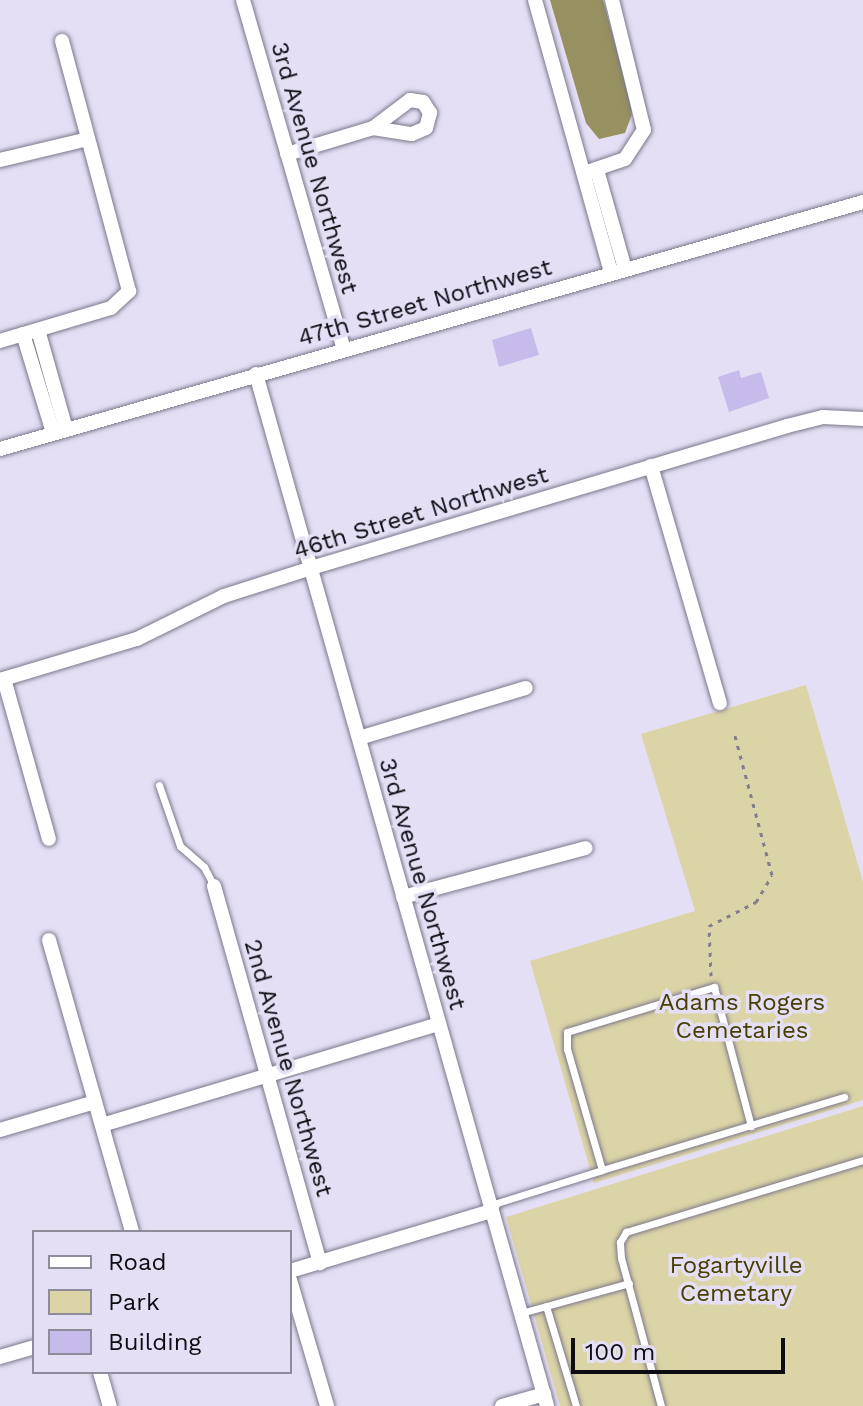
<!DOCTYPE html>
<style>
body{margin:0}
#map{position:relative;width:863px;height:1406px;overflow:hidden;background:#e4dff5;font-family:"Work Sans",sans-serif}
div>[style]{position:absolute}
.green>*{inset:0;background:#dbd4a6}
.water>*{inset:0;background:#979060}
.building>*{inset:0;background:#c6bbeb}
.path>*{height:3px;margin-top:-1.5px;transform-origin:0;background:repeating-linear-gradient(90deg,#817e8d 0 4px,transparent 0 10px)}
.roads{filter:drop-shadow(0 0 2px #7c788b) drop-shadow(0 0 2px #7c788b)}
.service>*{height:7px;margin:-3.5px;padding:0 3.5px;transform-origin:3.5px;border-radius:3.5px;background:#fff}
.minor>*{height:14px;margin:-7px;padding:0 7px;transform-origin:7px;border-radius:7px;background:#fff}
span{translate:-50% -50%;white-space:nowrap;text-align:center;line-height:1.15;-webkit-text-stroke:7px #e4dff5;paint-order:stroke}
.street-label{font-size:24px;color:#0d0c13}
.park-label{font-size:24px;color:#473f00}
.legend{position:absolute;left:32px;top:1230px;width:260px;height:144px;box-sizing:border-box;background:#e4dff5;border:2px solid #8e8b9b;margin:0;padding:10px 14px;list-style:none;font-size:24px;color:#0d0c13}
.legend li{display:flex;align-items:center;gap:16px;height:40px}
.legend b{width:40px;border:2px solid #8e8b9b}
.scale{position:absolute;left:571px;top:1338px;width:214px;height:36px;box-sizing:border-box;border:4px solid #0d0c13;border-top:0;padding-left:10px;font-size:24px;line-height:28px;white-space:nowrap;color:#0d0c13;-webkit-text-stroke:6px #e4dff5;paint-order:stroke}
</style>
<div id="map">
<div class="green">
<div style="clip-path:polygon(806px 685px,863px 882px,863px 1100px,594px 1183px,530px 961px,695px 911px,641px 734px)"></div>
<div style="clip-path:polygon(863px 1106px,863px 1406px,560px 1406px,506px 1217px)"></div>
</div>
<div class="water">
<div style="clip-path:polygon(550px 0,603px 0,630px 98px,632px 114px,625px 133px,599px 139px,586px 123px)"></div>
</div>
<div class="building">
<div style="clip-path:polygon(531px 328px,539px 355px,499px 367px,492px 340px)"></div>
<div style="clip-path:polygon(739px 370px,741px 378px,761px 372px,769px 398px,729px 412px,718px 377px)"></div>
</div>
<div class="path">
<div style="left:711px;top:976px;width:50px;rotate:-92.3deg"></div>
<div style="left:709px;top:926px;width:53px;rotate:-27.1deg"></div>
<div style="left:756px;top:902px;width:31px;rotate:-59deg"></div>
<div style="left:772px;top:875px;width:148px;rotate:-104.9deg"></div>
</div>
<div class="roads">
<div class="service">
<div style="left:159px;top:785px;width:65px;rotate:71deg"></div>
<div style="left:180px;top:846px;width:32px;rotate:41deg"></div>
<div style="left:204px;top:867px;width:21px;rotate:62deg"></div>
<div style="left:602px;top:1170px;width:126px;rotate:-106.1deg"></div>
<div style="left:567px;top:1049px;width:17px;rotate:-90deg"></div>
<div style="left:567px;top:1032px;width:154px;rotate:-17deg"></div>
<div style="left:714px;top:987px;width:144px;rotate:75.1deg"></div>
<div style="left:493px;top:1210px;width:8px;rotate:-60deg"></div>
<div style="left:497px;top:1203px;width:110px;rotate:-17.4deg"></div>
<div style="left:602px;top:1170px;width:253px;rotate:-16.8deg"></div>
<div style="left:546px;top:1306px;width:104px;rotate:73.3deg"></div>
<div style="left:521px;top:1313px;width:112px;rotate:-15.5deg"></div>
<div style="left:661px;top:1406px;width:153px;rotate:-105.1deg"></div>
<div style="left:621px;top:1258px;width:16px;rotate:-94deg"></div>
<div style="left:620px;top:1242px;width:12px;rotate:-59deg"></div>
<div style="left:626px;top:1232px;width:248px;rotate:-16.9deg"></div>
</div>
<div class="minor">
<div style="left:243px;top:0;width:363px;rotate:73.9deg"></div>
<div style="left:535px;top:0;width:283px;rotate:74.4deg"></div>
<div style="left:287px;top:154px;width:90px;rotate:-16.8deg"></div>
<div style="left:373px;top:128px;width:39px;rotate:9deg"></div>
<div style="left:412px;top:134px;width:15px;rotate:-23deg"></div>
<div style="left:426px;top:128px;width:16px;rotate:-75deg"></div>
<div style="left:430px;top:113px;width:13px;rotate:-122deg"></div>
<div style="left:423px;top:102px;width:13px;rotate:-171deg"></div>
<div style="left:410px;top:100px;width:46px;rotate:142.9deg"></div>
<div style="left:0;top:160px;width:90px;rotate:-13.4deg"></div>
<div style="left:597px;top:170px;width:103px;rotate:74.2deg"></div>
<div style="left:584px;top:173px;width:43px;rotate:-18.9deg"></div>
<div style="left:625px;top:159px;width:35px;rotate:-57deg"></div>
<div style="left:644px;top:130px;width:134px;rotate:-103.8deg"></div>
<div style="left:38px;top:330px;width:103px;rotate:74.2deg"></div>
<div style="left:23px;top:334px;width:103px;rotate:73.1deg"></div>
<div style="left:0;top:341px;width:116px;rotate:-16.6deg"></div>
<div style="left:111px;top:308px;width:25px;rotate:-43deg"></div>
<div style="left:129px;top:291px;width:259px;rotate:-105deg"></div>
<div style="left:256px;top:374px;width:1072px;rotate:74.25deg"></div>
<div style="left:0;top:449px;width:898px;rotate:-15.97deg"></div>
<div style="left:651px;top:466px;width:247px;rotate:73.8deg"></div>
<div style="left:4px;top:679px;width:166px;rotate:74.3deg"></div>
<div style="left:0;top:680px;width:143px;rotate:-16.7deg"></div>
<div style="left:137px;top:639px;width:97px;rotate:-26.3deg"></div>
<div style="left:224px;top:596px;width:91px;rotate:-17.8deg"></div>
<div style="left:311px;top:568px;width:497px;rotate:-16.6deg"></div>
<div style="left:787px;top:426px;width:37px;rotate:-14deg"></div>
<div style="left:823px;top:417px;width:40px;rotate:2.9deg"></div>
<div style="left:359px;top:738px;width:174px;rotate:-16.7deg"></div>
<div style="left:214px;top:886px;width:392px;rotate:74.3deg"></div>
<div style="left:403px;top:897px;width:189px;rotate:-15deg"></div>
<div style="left:49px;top:940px;width:304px;rotate:74.1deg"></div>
<div style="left:102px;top:1125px;width:351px;rotate:-16.7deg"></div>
<div style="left:0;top:1130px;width:99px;rotate:-16.4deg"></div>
<div style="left:290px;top:1271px;width:210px;rotate:-16.6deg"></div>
<div style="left:290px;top:1280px;width:131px;rotate:73.6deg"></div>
<div style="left:0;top:1357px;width:35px;rotate:-16deg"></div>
<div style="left:100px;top:1372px;width:35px;rotate:74deg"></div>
<div style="left:502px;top:1406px;width:44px;rotate:-15.9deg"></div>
</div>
</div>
<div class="street-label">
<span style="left:314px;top:168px;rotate:74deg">3rd Avenue Northwest</span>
<span style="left:425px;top:303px;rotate:-16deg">47th Street Northwest</span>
<span style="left:421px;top:513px;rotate:-17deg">46th Street Northwest</span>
<span style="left:422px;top:884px;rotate:74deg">3rd Avenue Northwest</span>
<span style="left:288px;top:1068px;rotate:74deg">2nd Avenue Northwest</span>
</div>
<div class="park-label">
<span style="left:742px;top:1017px">Adams Rogers<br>Cemetaries</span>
<span style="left:736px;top:1280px">Fogartyville<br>Cemetary</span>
</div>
<ul class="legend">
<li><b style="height:10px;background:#fff"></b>Road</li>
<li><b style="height:22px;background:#dbd4a6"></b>Park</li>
<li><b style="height:22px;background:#c6bbeb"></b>Building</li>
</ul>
<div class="scale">100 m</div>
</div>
